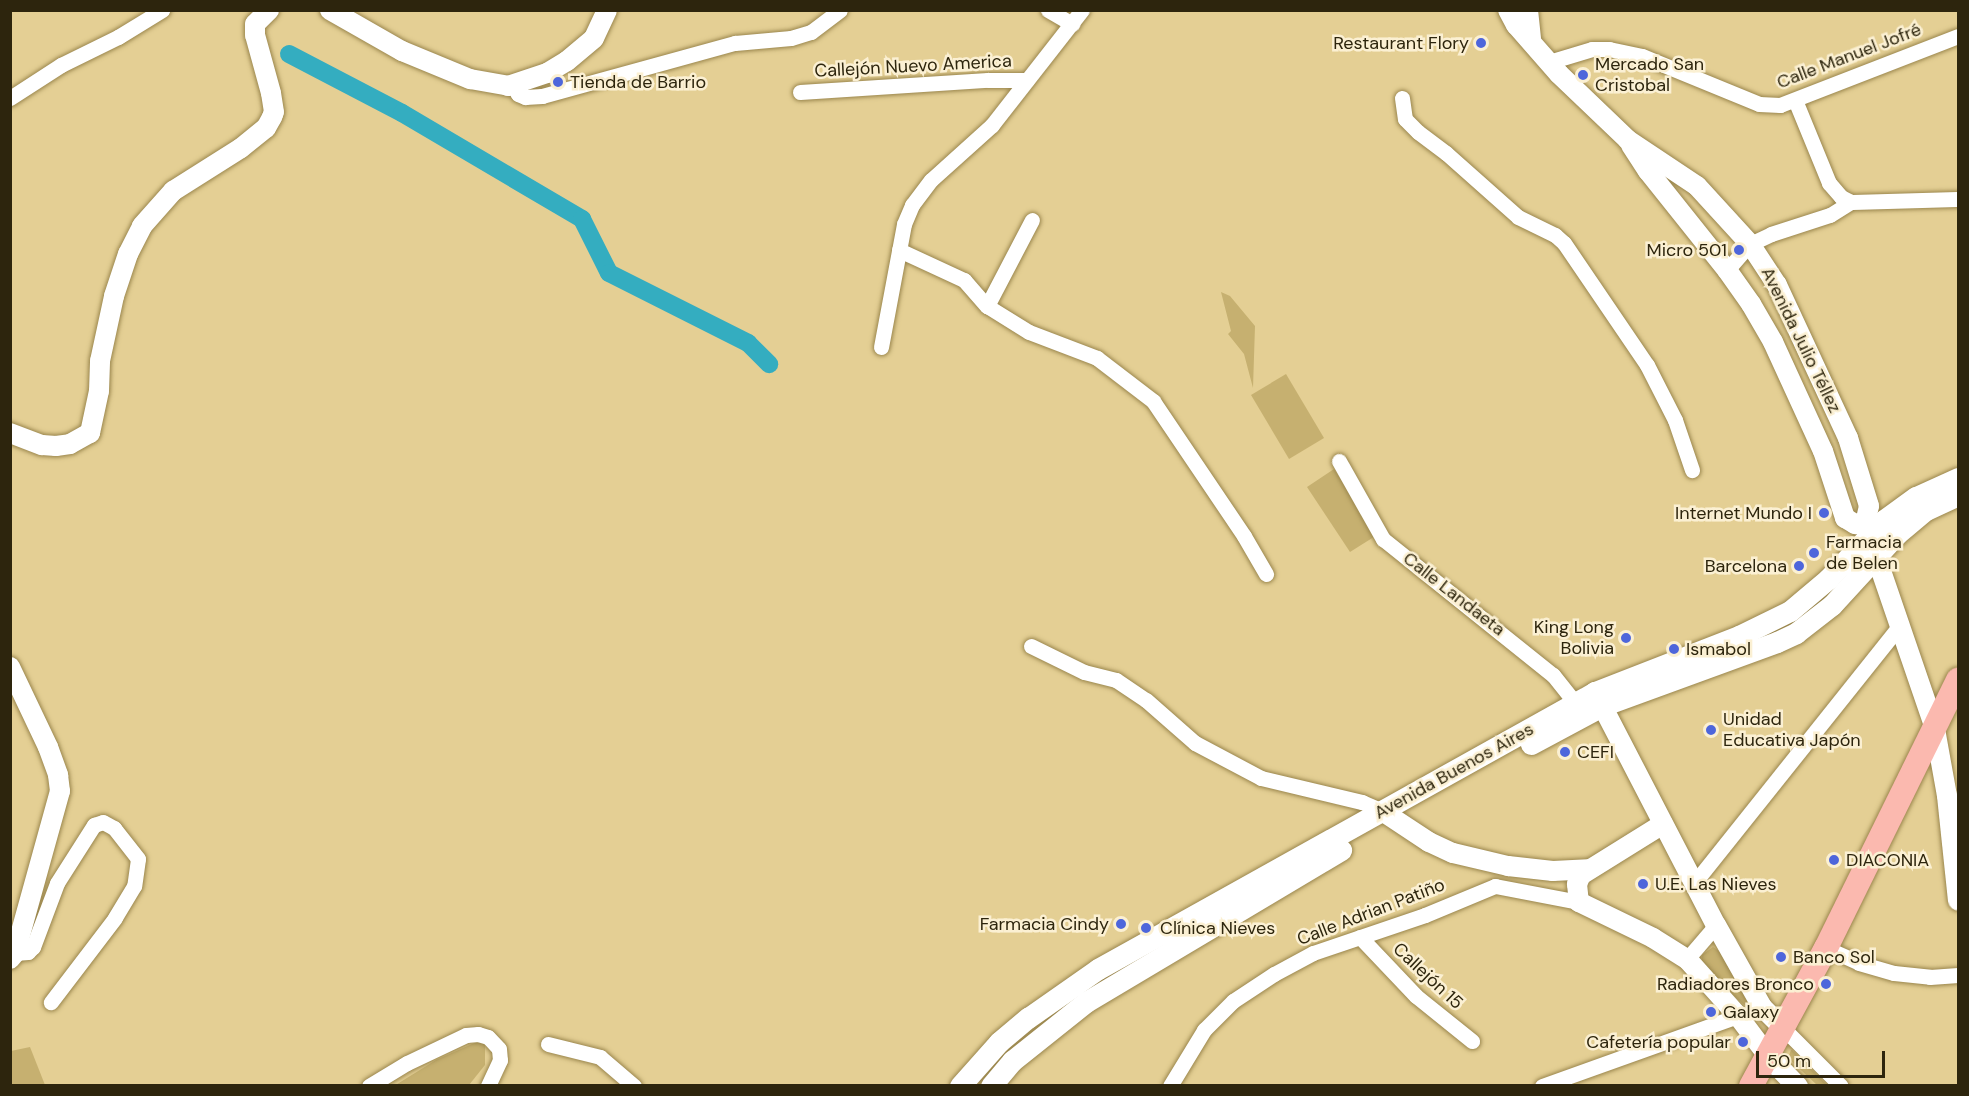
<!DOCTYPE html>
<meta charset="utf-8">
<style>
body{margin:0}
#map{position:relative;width:1969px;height:1096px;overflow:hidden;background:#e4cf94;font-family:"DM Sans",sans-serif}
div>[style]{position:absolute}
.green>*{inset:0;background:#c6b070}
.canal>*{height:18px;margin:-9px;padding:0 9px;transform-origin:9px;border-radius:9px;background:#34adc0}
.roads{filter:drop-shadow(0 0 2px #9a864d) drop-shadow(0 0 2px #9a864d)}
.minor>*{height:15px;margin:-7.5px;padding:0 7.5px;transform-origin:7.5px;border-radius:7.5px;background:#fff}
.tertiary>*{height:20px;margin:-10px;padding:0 10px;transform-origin:10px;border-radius:10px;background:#fff}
.secondary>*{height:21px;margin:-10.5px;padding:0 10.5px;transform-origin:10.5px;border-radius:10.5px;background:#fff}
.primary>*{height:24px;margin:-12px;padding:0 12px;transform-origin:12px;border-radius:12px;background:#fbb9af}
.dots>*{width:16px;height:16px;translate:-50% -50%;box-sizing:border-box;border:3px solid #fbf0d3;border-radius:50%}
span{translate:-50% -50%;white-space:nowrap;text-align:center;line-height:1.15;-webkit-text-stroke:5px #fbf0d3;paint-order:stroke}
.poi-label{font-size:18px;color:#2d250d}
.right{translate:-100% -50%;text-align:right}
.left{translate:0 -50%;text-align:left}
.street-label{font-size:18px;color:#2d250d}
.frame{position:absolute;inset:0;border:12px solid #2d250d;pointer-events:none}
.scale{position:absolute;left:1756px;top:1051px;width:129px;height:27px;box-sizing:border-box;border:3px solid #2d250d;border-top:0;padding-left:8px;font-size:18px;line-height:21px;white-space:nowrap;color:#2d250d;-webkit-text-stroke:4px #fbf0d3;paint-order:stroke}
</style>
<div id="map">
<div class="green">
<div style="clip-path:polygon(1221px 292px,1230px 296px,1255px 326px,1253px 388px,1244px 354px,1228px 334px,1231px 331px)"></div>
<div style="clip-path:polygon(1286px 374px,1324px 438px,1289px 459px,1251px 395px)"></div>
<div style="clip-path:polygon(1334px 469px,1377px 535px,1350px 552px,1307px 487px)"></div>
<div style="clip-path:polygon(1713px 947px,1719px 951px,1754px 1010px,1750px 1010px,1702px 967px,1702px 955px)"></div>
<div style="clip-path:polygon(481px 1040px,485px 1045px,485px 1065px,469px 1085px,394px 1086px,436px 1060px)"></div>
<div style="clip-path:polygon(30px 1047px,45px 1085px,11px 1085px,11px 1051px)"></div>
<div style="clip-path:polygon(1791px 1050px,1792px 1050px,1827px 1085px,1817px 1085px,1788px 1058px)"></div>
</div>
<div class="canal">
<div style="left:289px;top:54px;width:127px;rotate:27.6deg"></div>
<div style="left:402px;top:113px;width:209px;rotate:30.5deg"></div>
<div style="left:582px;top:219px;width:60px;rotate:63.4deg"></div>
<div style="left:609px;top:273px;width:156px;rotate:26.7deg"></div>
<div style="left:748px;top:343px;width:30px;rotate:45deg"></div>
</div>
<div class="roads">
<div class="minor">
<div style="left:1048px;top:10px;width:28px;rotate:30deg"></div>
<div style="left:1549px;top:62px;width:45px;rotate:-16.8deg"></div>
<div style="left:1592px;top:49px;width:17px"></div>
<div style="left:1609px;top:49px;width:34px;rotate:12deg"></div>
<div style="left:1642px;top:56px;width:126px;rotate:22.3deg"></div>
<div style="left:1759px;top:104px;width:21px;rotate:3deg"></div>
<div style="left:1780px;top:105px;width:191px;rotate:-21.2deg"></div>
<div style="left:513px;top:86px;width:9px;rotate:58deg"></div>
<div style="left:518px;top:94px;width:8px;rotate:23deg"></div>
<div style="left:525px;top:97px;width:17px;rotate:-3deg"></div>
<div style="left:542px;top:96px;width:200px;rotate:-15.4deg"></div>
<div style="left:735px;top:43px;width:56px;rotate:-5.1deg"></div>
<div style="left:791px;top:38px;width:21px;rotate:-17deg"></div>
<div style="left:811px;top:32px;width:36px;rotate:-37deg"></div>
<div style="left:800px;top:92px;width:188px;rotate:-3.7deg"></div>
<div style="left:988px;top:80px;width:39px"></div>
<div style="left:10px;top:98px;width:61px;rotate:-32.9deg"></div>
<div style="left:61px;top:65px;width:64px;rotate:-26.2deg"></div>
<div style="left:118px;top:37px;width:52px;rotate:-31.5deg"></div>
<div style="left:1402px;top:98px;width:21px;rotate:82deg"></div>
<div style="left:1405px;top:119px;width:18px;rotate:45deg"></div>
<div style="left:1418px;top:132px;width:35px;rotate:37deg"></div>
<div style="left:1446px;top:153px;width:96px;rotate:41.6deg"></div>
<div style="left:1518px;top:217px;width:41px;rotate:25.9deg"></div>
<div style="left:1555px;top:235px;width:12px;rotate:42deg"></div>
<div style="left:1564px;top:243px;width:148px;rotate:55.8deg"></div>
<div style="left:1647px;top:365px;width:62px;rotate:63deg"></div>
<div style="left:1675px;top:420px;width:53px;rotate:71.2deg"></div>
<div style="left:1795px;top:100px;width:90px;rotate:67.7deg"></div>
<div style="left:1829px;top:183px;width:18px;rotate:49deg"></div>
<div style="left:1841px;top:197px;width:11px;rotate:27deg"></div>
<div style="left:1851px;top:202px;width:107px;rotate:-1.6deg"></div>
<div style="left:899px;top:250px;width:72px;rotate:24.8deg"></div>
<div style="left:964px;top:280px;width:35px;rotate:49deg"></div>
<div style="left:987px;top:306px;width:49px;rotate:31.8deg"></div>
<div style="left:1029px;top:332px;width:73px;rotate:20.9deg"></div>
<div style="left:1097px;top:358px;width:71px;rotate:37.5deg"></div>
<div style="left:1153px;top:401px;width:163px;rotate:56deg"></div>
<div style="left:1244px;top:536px;width:44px;rotate:59.9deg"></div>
<div style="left:1727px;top:270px;width:35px;rotate:-49deg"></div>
<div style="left:1750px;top:244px;width:23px;rotate:-25deg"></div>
<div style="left:1771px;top:234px;width:62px;rotate:-17.9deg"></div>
<div style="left:1830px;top:215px;width:25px;rotate:-32deg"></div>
<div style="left:987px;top:306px;width:97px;rotate:-62.4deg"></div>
<div style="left:881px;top:347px;width:125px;rotate:-79.4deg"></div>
<div style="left:904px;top:224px;width:21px;rotate:-67deg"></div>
<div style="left:912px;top:205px;width:31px;rotate:-53deg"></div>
<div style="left:931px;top:180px;width:82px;rotate:-42deg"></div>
<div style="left:992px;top:125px;width:146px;rotate:-52deg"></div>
<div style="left:1339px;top:461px;width:90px;rotate:60.6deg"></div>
<div style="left:1383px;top:539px;width:218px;rotate:38.7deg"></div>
<div style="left:1553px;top:675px;width:43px;rotate:51.5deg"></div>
<div style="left:1031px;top:646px;width:59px;rotate:26.1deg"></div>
<div style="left:1084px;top:672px;width:33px;rotate:14deg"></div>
<div style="left:1116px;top:680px;width:36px;rotate:34deg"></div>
<div style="left:1146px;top:700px;width:65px;rotate:41.3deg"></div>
<div style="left:1195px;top:743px;width:75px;rotate:27.9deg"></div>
<div style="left:1261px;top:778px;width:104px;rotate:13.4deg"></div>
<div style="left:1362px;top:802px;width:22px;rotate:24deg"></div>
<div style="left:1695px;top:882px;width:330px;rotate:-51.4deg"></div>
<div style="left:1360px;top:937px;width:81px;rotate:46.5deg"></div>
<div style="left:1416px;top:996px;width:72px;rotate:38.8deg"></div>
<div style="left:1826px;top:948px;width:36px;rotate:24deg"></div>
<div style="left:1859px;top:963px;width:36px;rotate:16deg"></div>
<div style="left:1894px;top:973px;width:36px;rotate:6deg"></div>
<div style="left:1930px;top:977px;width:28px;rotate:-4deg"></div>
<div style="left:15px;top:953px;width:13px;rotate:-4deg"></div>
<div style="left:28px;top:952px;width:7px;rotate:-45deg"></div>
<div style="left:33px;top:947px;width:68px;rotate:-69.4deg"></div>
<div style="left:57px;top:883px;width:69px;rotate:-57.5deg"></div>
<div style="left:94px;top:825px;width:9px;rotate:-18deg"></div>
<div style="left:103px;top:822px;width:13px;rotate:29deg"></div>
<div style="left:114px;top:828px;width:39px;rotate:52deg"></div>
<div style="left:138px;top:859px;width:27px;rotate:98deg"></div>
<div style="left:134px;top:886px;width:37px;rotate:121deg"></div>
<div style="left:115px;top:918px;width:106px;rotate:127.3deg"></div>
<div style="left:1687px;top:959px;width:45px;rotate:-49.5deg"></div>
<div style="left:1782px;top:1027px;width:83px;rotate:45deg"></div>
<div style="left:548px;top:1044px;width:54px;rotate:14deg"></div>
<div style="left:600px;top:1057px;width:45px;rotate:40.5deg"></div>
<div style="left:369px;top:1086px;width:44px;rotate:-31.2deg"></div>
<div style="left:407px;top:1063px;width:65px;rotate:-25.4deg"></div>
<div style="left:466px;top:1035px;width:12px;rotate:-5deg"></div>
<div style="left:478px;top:1034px;width:10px;rotate:17deg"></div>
<div style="left:488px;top:1037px;width:16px;rotate:47deg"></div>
<div style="left:499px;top:1049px;width:11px;rotate:85deg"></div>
<div style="left:500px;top:1060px;width:29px;rotate:115deg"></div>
<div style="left:1170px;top:1086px;width:66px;rotate:-58.7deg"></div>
<div style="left:1204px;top:1030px;width:41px;rotate:-45deg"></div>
<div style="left:1233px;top:1001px;width:49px;rotate:-33.4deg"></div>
<div style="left:1274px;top:974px;width:44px;rotate:-28.3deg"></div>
<div style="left:1313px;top:953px;width:118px;rotate:-18.7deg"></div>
<div style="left:1425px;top:915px;width:76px;rotate:-22.5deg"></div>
<div style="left:1495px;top:886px;width:86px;rotate:10.8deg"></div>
<div style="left:1542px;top:1086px;width:208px;rotate:-19.7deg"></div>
</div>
<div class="tertiary">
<div style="left:330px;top:10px;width:83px;rotate:29.7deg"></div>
<div style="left:402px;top:51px;width:74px;rotate:22.4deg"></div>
<div style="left:470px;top:79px;width:39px;rotate:10deg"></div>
<div style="left:508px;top:86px;width:41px;rotate:-18.4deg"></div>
<div style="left:547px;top:73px;width:23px;rotate:-31deg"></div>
<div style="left:567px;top:61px;width:35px;rotate:-40deg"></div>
<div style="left:594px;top:38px;width:31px;rotate:-65deg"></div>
<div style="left:1508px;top:10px;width:17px;rotate:62deg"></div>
<div style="left:1516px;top:25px;width:65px;rotate:48.7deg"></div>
<div style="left:1559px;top:74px;width:95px;rotate:43.7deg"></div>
<div style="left:1628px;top:140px;width:83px;rotate:33.7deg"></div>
<div style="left:1697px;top:186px;width:79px;rotate:47.6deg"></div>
<div style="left:1750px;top:244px;width:49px;rotate:56.6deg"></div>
<div style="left:1777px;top:285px;width:169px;rotate:65.1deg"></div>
<div style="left:1848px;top:438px;width:71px;rotate:72.8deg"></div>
<div style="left:1869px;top:506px;width:18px;rotate:103deg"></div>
<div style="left:1865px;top:524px;width:217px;rotate:71.1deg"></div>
<div style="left:1935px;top:729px;width:68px;rotate:79.8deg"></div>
<div style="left:1947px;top:796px;width:105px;rotate:84deg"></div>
<div style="left:1528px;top:10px;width:29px;rotate:84deg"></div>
<div style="left:1631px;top:145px;width:31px;rotate:57deg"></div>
<div style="left:1648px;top:171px;width:127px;rotate:51.4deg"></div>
<div style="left:1727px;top:270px;width:42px;rotate:54.8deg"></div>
<div style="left:1751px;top:304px;width:44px;rotate:59.9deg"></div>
<div style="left:1773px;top:342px;width:120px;rotate:65.4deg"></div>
<div style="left:1823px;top:451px;width:71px;rotate:71.8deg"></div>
<div style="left:1845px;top:518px;width:12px;rotate:31deg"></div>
<div style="left:1855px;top:524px;width:10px"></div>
<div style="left:10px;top:433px;width:34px;rotate:21deg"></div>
<div style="left:42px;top:445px;width:14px;rotate:4deg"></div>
<div style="left:56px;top:446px;width:14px;rotate:-8deg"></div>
<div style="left:70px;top:444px;width:23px;rotate:-29deg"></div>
<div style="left:90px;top:433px;width:43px;rotate:-77.9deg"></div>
<div style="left:99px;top:391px;width:30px;rotate:-88deg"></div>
<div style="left:100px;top:361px;width:66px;rotate:-77.8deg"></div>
<div style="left:114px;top:296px;width:44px;rotate:-71.6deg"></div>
<div style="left:128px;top:254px;width:31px;rotate:-63deg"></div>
<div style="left:142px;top:226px;width:47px;rotate:-48.5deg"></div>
<div style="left:173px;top:191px;width:80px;rotate:-32.3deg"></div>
<div style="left:241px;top:148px;width:32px;rotate:-39deg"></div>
<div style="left:266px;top:128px;width:13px;rotate:-61deg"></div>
<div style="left:272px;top:117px;width:5px;rotate:-68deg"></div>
<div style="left:274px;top:112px;width:19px;rotate:-99deg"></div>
<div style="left:271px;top:93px;width:60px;rotate:-105.4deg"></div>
<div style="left:255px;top:35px;width:11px;rotate:-90deg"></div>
<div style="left:255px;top:24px;width:20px;rotate:-45deg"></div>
<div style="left:10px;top:667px;width:89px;rotate:64.6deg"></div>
<div style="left:48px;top:747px;width:30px;rotate:70deg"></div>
<div style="left:58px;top:775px;width:16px;rotate:83deg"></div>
<div style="left:60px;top:791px;width:168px;rotate:105.5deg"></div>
<div style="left:15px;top:953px;width:8px;rotate:130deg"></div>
<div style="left:1595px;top:692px;width:263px;rotate:62.6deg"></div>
<div style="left:1716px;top:925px;width:94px;rotate:60.7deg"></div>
<div style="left:1762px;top:1007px;width:28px;rotate:45deg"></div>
<div style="left:1382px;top:811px;width:56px;rotate:33.4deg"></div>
<div style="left:1429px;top:842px;width:26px;rotate:25deg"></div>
<div style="left:1453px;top:853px;width:57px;rotate:13.3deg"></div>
<div style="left:1508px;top:866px;width:45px;rotate:6.3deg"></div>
<div style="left:1553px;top:871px;width:35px;rotate:-3deg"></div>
<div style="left:1663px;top:824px;width:97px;rotate:148.1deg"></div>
<div style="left:1581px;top:875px;width:10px;rotate:114deg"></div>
<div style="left:1577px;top:884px;width:18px;rotate:84deg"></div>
<div style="left:1579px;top:902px;width:82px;rotate:25.9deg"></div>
<div style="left:1653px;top:938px;width:40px;rotate:32deg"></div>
<div style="left:1687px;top:959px;width:76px;rotate:48.2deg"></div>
<div style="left:1738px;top:1016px;width:50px;rotate:53.1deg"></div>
</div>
<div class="secondary">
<div style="left:1531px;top:744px;width:81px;rotate:-28.2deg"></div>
<div style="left:1602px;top:706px;width:186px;rotate:-20.1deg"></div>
<div style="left:1777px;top:642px;width:21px;rotate:-25deg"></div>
<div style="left:1796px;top:633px;width:46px;rotate:-37.9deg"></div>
<div style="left:1832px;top:605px;width:96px;rotate:-47.5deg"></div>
<div style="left:1897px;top:534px;width:38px;rotate:-40deg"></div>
<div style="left:1926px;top:510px;width:35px;rotate:-25deg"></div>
<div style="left:1768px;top:1056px;width:42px;rotate:46deg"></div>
<div style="left:960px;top:1086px;width:59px;rotate:-48.4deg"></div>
<div style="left:999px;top:1042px;width:38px;rotate:-40deg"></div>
<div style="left:1028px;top:1018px;width:85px;rotate:-35deg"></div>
<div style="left:1098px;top:969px;width:569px;rotate:-29.13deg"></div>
<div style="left:1595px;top:692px;width:155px;rotate:-21.3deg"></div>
<div style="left:1739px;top:636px;width:57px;rotate:-26.1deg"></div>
<div style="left:1790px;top:611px;width:50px;rotate:-40.1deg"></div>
<div style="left:1828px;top:579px;width:81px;rotate:-46.5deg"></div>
<div style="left:1884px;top:520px;width:39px;rotate:-36deg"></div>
<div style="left:1916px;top:497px;width:46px;rotate:-24.3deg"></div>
<div style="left:991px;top:1086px;width:33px;rotate:-50deg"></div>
<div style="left:1012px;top:1061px;width:95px;rotate:-38.6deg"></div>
<div style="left:1086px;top:1002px;width:297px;rotate:-30.8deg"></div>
</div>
<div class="primary">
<div style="left:1751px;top:1086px;width:157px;rotate:-61.5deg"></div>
<div style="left:1826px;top:948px;width:299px;rotate:-63.8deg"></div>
</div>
</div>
<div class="dots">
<div style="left:1481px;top:43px;background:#4e66db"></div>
<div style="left:1583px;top:75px;background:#4e66db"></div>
<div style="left:558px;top:82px;background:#4e66db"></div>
<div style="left:1739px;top:250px;background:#4e66db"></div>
<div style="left:1824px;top:513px;background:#4e66db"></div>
<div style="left:1814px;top:553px;background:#4e66db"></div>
<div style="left:1799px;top:566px;background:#4e66db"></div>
<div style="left:1626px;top:638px;background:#4e66db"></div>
<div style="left:1674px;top:649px;background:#4e66db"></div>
<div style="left:1711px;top:730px;background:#4e66db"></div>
<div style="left:1565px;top:752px;background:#4e66db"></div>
<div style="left:1834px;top:860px;background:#4e66db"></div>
<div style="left:1643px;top:884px;background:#4e66db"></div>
<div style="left:1121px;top:924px;background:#4e66db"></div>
<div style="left:1146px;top:928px;background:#4e66db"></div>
<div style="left:1781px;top:957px;background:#4e66db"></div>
<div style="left:1826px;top:984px;background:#4e66db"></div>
<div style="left:1711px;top:1012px;background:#4e66db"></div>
<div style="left:1743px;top:1042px;background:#4e66db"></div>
</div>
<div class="poi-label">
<span class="right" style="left:1469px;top:43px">Restaurant Flory</span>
<span class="left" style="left:1595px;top:75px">Mercado San<br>Cristobal</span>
<span class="left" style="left:570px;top:82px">Tienda de Barrio</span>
<span class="right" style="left:1727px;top:250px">Micro 501</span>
<span class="right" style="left:1812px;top:513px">Internet Mundo I</span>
<span class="left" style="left:1826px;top:553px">Farmacia<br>de Belen</span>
<span class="right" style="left:1787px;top:566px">Barcelona</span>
<span class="right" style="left:1614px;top:638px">King Long<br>Bolivia</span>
<span class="left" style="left:1686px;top:649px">Ismabol</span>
<span class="left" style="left:1723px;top:730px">Unidad<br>Educativa Japón</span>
<span class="left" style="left:1577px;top:752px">CEFI</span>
<span class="left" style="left:1846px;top:860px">DIACONIA</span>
<span class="left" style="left:1655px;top:884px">U.E. Las Nieves</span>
<span class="right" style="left:1109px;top:924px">Farmacia Cindy</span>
<span class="left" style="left:1160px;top:928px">Clínica Nieves</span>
<span class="left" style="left:1793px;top:957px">Banco Sol</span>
<span class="right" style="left:1814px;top:984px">Radiadores Bronco</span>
<span class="left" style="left:1723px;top:1012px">Galaxy</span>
<span class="right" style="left:1731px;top:1042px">Cafetería popular</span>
</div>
<div class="street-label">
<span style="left:1849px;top:56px;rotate:-21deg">Calle Manuel Jofré</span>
<span style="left:913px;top:66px;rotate:-3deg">Callejón Nuevo America</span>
<span style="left:1801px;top:340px;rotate:64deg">Avenida Julio Téllez</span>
<span style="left:1454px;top:594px;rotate:38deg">Calle Landaeta</span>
<span style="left:1454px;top:771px;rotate:-29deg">Avenida Buenos Aires</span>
<span style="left:1371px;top:912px;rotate:-21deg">Calle Adrian Patiño</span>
<span style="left:1428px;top:976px;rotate:43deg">Callejón 15</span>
</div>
<div class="frame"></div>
<div class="scale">50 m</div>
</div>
